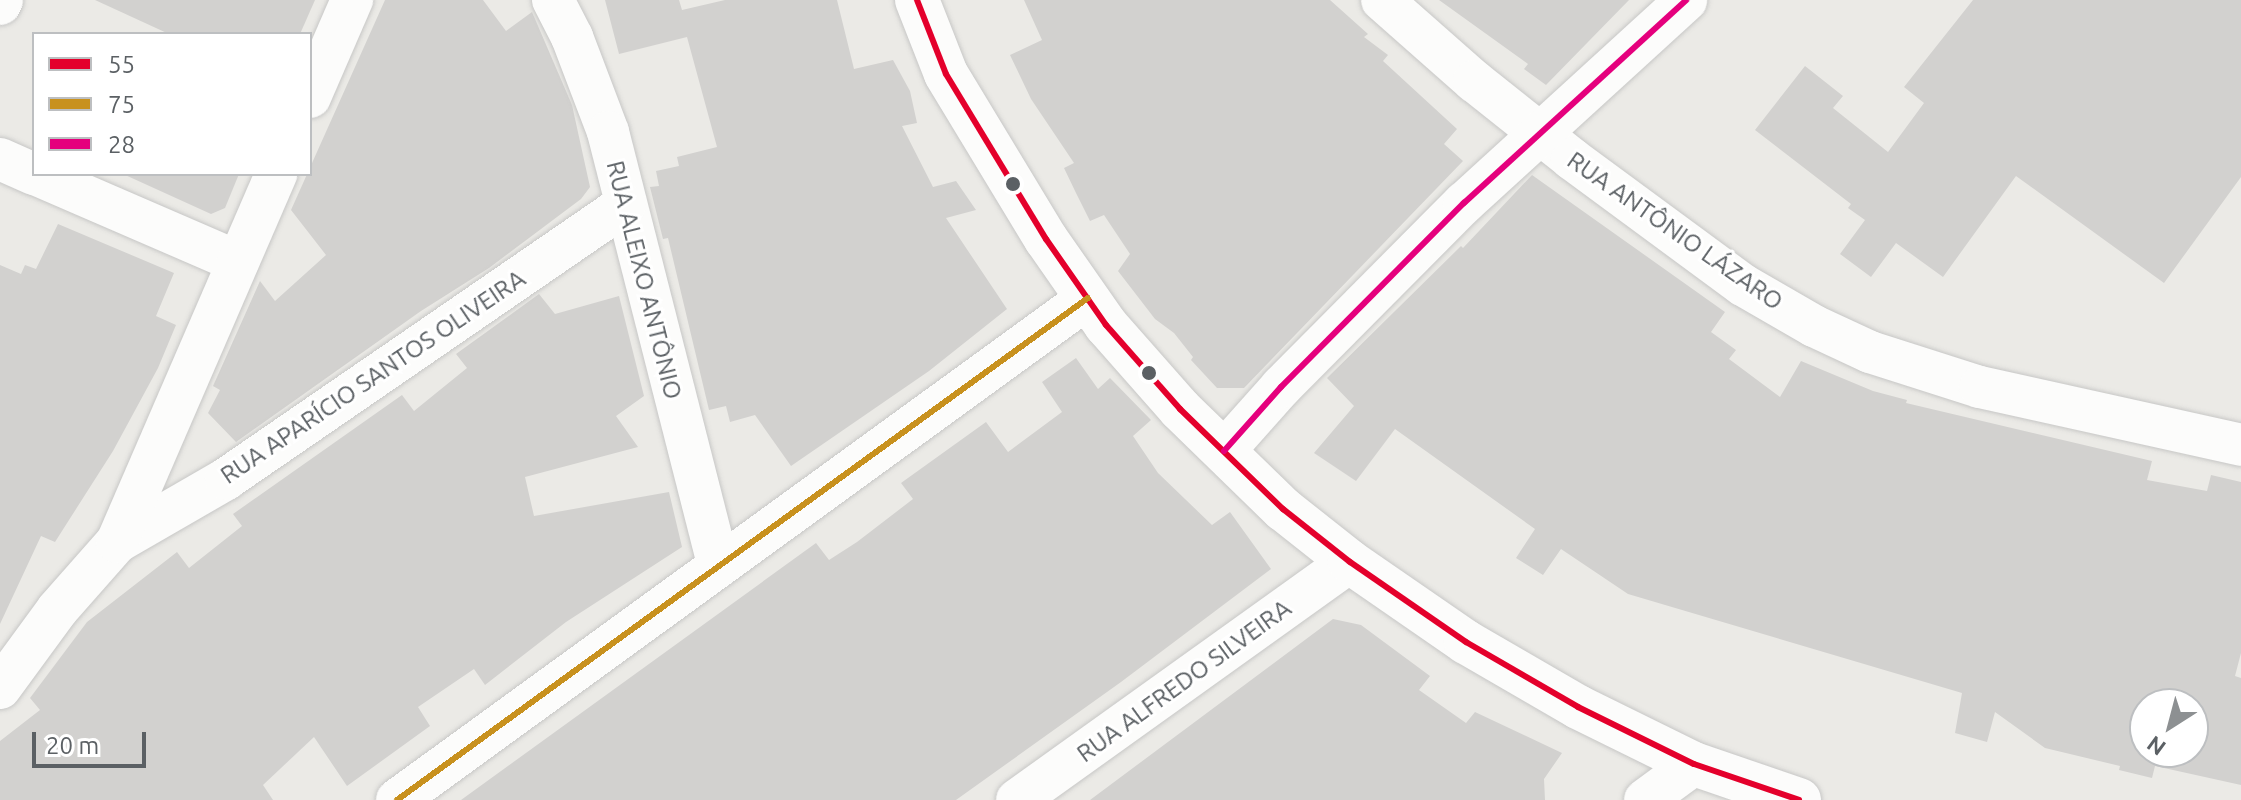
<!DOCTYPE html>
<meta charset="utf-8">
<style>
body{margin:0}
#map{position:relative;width:2241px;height:800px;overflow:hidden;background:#ebeae6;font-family:Ubuntu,sans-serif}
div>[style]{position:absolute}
.building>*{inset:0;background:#d2d1cf}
.roads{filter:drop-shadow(0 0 2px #c7c7c6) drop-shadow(0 0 2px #c7c7c6)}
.street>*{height:42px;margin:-21px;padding:0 21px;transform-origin:21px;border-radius:21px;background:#fcfcfb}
.secondary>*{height:44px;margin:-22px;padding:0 22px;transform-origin:22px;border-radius:22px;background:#fcfcfb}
.bus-1>*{height:6px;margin:-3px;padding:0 3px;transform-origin:3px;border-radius:3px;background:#e4002b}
.bus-2>*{height:6px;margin:-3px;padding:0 3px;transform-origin:3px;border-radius:3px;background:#c8911e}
.bus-3>*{height:6px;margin:-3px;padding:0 3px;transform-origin:3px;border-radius:3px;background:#e5007d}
.dots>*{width:22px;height:22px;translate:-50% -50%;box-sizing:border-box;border:4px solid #fff;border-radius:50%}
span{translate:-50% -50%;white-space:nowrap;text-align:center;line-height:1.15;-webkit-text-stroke:6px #fff;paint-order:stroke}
.street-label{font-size:24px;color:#5b6064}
.legend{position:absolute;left:32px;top:32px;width:280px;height:144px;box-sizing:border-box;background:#fff;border:2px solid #bdbfc1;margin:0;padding:10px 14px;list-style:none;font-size:24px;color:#5b6064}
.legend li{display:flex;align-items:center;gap:16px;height:40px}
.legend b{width:40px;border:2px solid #bdbfc1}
.north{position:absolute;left:2129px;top:688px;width:80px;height:80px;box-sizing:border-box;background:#fff;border:2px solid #bdbfc1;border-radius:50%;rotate:216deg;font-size:22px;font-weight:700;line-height:32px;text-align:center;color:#5b6064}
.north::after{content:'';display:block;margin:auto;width:28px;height:36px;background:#8d9092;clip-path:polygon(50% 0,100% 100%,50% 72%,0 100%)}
.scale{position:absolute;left:32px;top:732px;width:114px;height:36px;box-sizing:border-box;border:4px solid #5b6064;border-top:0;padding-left:10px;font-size:24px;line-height:28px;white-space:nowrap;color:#5b6064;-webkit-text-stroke:6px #fff;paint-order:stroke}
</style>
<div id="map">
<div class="building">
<div style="clip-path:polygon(95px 0,315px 0,300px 34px,169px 34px)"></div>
<div style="clip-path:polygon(385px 0,483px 0,506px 31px,532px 12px,572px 105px,590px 187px,581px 199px,489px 268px,421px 311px,236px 442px,208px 413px,220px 390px,213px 386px,260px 281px,275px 301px,326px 255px,291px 210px)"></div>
<div style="clip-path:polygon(605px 0,679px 0,682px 10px,725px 0,837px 0,854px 69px,893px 60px,910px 91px,917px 123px,902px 126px,933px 187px,956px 181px,976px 210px,946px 218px,1007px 309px,929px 371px,791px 466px,755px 415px,730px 422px,726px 406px,709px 410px,668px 238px,663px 239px,650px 187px,659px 186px,656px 171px,679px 166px,677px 157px,717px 147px,687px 37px,619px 54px)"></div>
<div style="clip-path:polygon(1024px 0,1330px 0,1368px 34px,1364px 37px,1388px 55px,1383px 61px,1457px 129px,1444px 144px,1463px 161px,1244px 388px,1217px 388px,1191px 360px,1193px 357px,1174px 333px,1155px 319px,1118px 271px,1130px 254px,1104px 215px,1090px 221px,1076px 193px,1064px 168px,1074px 163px,1031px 99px,1010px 55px,1042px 40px)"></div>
<div style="clip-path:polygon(1439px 0,1629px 0,1546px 85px,1524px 69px,1528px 64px)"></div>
<div style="clip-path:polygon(1973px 0,2241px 0,2241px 177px,2164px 283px,2016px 176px,1943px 277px,1896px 243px,1871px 277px,1840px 254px,1865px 220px,1848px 208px,1851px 204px,1755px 130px,1805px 66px,1843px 96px,1833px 108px,1888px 152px,1924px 103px,1904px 87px)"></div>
<div style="clip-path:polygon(123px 174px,239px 174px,225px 208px,211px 214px)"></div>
<div style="clip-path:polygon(evenodd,1532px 175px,1725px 312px,1711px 332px,1736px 350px,1729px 359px,1780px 397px,1801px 361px,1873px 391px,1907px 400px,1906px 403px,2152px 461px,2147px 480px,2207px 491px,2211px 475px,2241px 482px,2241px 653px,2235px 676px,2241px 678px,2241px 785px,2155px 766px,2152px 778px,2119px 770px,2120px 766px,2045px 748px,1995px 712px,1987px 742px,1955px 733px,1962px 693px,1628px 594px,1561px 549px,1543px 575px,1516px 558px,1535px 529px,1395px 429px,1356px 481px,1314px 453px,1354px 406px,1327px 378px,1461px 246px,1463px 248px,1532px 175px,2145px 704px,2193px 704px,2193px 752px,2145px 752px,2145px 704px)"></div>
<div style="clip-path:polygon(58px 224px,174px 273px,156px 316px,176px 325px,158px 368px,113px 451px,62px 531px,55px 542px,41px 536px,0 624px,0 265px,21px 274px,25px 265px,36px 269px)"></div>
<div style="clip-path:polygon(539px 294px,555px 314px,619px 296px,644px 396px,616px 416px,638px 447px,525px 477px,534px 516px,669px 492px,682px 547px,566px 622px,485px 685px,474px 669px,418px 707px,430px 726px,347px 786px,314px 737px,263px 785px,273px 800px,0 800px,0 741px,40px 710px,30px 698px,87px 622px,177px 552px,189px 568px,242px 526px,233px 514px,402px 395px,414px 411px,467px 368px,456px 354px)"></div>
<div style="clip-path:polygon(1076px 358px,1098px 389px,1110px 378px,1151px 420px,1133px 436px,1158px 473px,1212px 525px,1230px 512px,1271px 569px,1121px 682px,956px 800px,461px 800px,816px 543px,829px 560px,857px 542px,913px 499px,901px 483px,986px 422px,1008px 452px,1062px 412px,1042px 382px)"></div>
<div style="clip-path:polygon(1333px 619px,1361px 625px,1430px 676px,1419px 690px,1466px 723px,1475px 712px,1562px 753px,1544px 779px,1545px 800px,1090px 800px)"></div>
</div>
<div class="roads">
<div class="street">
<div style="left:553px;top:0;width:42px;rotate:62.8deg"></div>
<div style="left:572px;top:37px;width:102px;rotate:69.2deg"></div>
<div style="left:608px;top:132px;width:448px;rotate:75.7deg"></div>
<div style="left:1382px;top:0;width:123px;rotate:41.4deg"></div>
<div style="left:1474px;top:81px;width:125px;rotate:38.5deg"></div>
<div style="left:1572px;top:159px;width:212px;rotate:36.4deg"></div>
<div style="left:1743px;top:285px;width:82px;rotate:30deg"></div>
<div style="left:1814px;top:326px;width:62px;rotate:24.9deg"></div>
<div style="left:1870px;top:352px;width:115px;rotate:17.7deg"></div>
<div style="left:1980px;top:387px;width:267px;rotate:12.5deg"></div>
<div style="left:0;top:4px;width:4px;rotate:-63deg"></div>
<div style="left:310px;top:97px;width:106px;rotate:-66.6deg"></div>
<div style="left:0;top:159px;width:37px;rotate:24deg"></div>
<div style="left:35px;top:174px;width:221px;rotate:23.4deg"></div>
<div style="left:1224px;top:451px;width:86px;rotate:-48.3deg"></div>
<div style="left:1281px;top:387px;width:260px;rotate:-45.2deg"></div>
<div style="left:1464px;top:203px;width:301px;rotate:-42.4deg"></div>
<div style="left:117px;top:542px;width:126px;rotate:-30deg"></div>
<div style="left:226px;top:479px;width:484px;rotate:-34.5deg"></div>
<div style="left:0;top:688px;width:97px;rotate:-53.8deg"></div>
<div style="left:57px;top:610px;width:91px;rotate:-48.6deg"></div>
<div style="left:117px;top:542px;width:401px;rotate:-66.6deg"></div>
<div style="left:397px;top:800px;width:854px;rotate:-36deg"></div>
<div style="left:1017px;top:800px;width:409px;rotate:-35.6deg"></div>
<div style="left:1645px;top:800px;width:61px;rotate:-36.3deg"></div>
</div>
<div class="secondary">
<div style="left:917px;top:0;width:79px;rotate:68.6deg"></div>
<div style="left:946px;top:74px;width:193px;rotate:58.8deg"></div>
<div style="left:1046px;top:239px;width:105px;rotate:55.1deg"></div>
<div style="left:1106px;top:325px;width:112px;rotate:48.6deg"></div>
<div style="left:1180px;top:409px;width:144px;rotate:44.2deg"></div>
<div style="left:1283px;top:509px;width:85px;rotate:38.3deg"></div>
<div style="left:1350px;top:562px;width:141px;rotate:34.6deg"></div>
<div style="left:1466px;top:642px;width:129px;rotate:30.1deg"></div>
<div style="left:1578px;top:707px;width:129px;rotate:26.2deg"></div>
<div style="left:1694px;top:764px;width:111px;rotate:18.9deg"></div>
</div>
</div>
<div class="bus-1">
<div style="left:917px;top:0;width:79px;rotate:68.6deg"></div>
<div style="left:946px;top:74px;width:193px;rotate:58.8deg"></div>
<div style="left:1046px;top:239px;width:105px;rotate:55.1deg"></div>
<div style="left:1106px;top:325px;width:112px;rotate:48.6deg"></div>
<div style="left:1180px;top:409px;width:144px;rotate:44.2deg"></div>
<div style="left:1283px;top:509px;width:85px;rotate:38.3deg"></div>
<div style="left:1350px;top:562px;width:141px;rotate:34.6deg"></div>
<div style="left:1466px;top:642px;width:129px;rotate:30.1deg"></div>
<div style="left:1578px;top:707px;width:129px;rotate:26.2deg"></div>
<div style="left:1694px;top:764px;width:111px;rotate:18.9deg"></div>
</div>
<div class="bus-2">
<div style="left:397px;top:800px;width:854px;rotate:-36deg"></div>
</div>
<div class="bus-3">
<div style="left:1224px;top:451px;width:86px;rotate:-48.3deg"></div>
<div style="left:1281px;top:387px;width:260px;rotate:-45.2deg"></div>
<div style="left:1464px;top:203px;width:301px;rotate:-42.4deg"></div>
</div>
<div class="dots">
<div style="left:1013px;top:184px;background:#5b6064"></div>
<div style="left:1149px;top:373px;background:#5b6064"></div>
</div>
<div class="street-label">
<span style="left:1675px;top:231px;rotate:35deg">RUA ANTÔNIO LÁZARO</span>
<span style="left:644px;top:280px;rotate:76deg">RUA ALEIXO ANTÔNIO</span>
<span style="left:373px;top:377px;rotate:-34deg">RUA APARÍCIO SANTOS OLIVEIRA</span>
<span style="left:1184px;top:681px;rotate:-36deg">RUA ALFREDO SILVEIRA</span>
</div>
<ul class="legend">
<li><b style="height:10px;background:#e4002b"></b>55</li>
<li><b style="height:10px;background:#c8911e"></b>75</li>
<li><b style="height:10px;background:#e5007d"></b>28</li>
</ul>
<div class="north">N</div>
<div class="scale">20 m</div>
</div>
